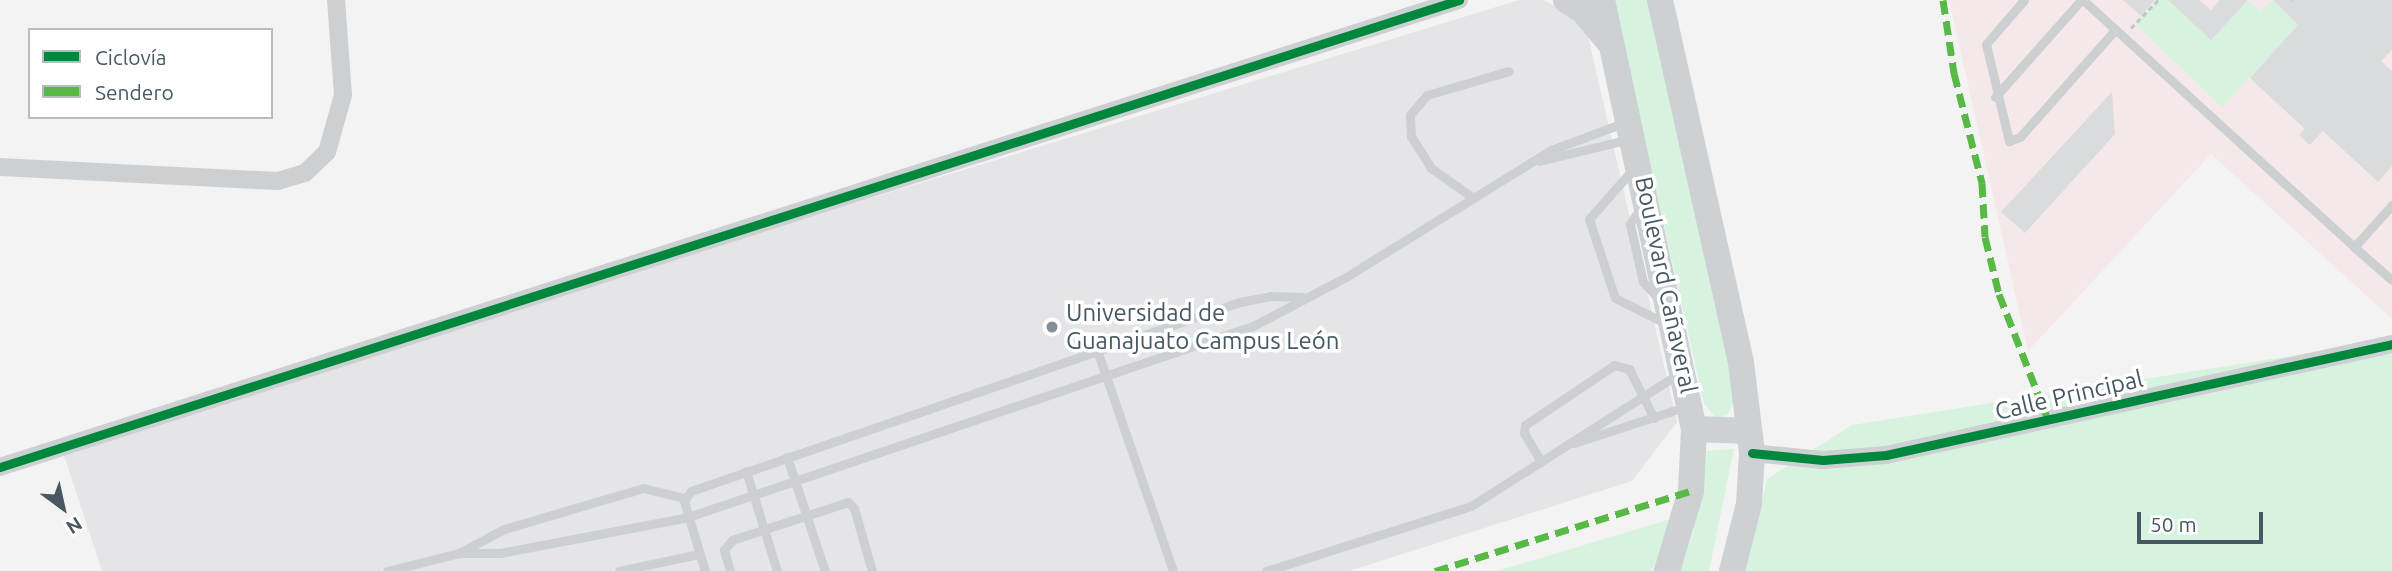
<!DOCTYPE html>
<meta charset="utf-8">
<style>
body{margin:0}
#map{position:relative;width:2392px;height:571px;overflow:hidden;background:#f4f3f3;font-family:Ubuntu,sans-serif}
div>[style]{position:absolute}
.education>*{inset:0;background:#e5e4e6}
.medical>*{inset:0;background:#f5e8e8}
.green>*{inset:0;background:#d7f3df}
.building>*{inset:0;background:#dadbdc}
.path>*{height:2.5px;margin-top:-1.25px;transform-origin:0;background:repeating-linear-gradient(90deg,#bbc8c3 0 5px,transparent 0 8.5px)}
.lane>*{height:9px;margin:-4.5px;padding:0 4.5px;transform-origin:4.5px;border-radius:4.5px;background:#cdd0d2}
.street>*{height:18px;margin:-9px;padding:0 9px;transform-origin:9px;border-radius:9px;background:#cdd0d2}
.secondary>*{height:26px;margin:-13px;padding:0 13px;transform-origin:13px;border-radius:13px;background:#cdd1d4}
.quiet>*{height:7px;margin-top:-3.5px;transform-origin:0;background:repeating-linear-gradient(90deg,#58b947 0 14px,transparent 0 21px)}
.cycleway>*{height:9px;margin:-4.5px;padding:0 4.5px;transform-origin:4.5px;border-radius:4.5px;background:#00873e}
.dots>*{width:19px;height:19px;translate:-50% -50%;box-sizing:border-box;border:4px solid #fff;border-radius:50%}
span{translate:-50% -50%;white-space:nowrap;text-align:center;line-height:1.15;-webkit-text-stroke:7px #fff;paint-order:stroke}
.street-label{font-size:24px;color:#485862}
.poi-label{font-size:24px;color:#485862}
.left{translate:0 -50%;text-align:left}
.legend{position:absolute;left:28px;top:28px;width:245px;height:91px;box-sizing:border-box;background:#fff;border:2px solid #b6bcc0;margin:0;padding:9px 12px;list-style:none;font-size:21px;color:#485862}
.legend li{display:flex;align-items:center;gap:14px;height:35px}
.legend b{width:35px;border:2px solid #b6bcc0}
.north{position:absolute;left:28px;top:473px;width:70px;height:70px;-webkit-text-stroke:5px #fff;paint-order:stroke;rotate:147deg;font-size:19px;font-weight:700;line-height:28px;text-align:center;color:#485862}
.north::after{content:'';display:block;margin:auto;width:24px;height:32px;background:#485862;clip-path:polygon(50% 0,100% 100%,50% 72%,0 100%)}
.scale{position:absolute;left:2137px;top:512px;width:126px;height:32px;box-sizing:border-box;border:4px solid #485862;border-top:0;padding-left:9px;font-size:21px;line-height:24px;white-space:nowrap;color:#485862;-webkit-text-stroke:5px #fff;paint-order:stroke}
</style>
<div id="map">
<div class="education">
<div style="clip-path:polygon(1519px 0,1543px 0,1569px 13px,1588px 36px,1677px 422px,1632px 481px,1349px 571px,102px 571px,61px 446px)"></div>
</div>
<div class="medical">
<div style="clip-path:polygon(1949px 0,2392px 0,2392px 319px,2211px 154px,2028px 351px)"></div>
</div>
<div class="green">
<div style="clip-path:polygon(1614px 0,1650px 0,1738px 395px,1728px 414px,1717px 419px,1704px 404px)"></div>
<div style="clip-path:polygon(2158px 0,2168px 0,2211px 40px,2248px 0,2260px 11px,2273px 0,2298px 25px,2222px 107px,2135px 24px)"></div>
<div style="clip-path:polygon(2392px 340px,2392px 571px,1746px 571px,1767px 479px,1852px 425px)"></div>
<div style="clip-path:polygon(1734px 449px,1709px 571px,1679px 571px,1693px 534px,1704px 451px)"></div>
<div style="clip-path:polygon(1684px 515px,1651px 571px,1497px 571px)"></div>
</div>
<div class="building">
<div style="clip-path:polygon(2123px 0,2155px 0,2141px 16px)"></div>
<div style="clip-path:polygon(2168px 0,2199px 0,2211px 10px,2220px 0,2248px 0,2211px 40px)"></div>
<div style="clip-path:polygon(2273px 0,2392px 0,2392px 50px,2381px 61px,2392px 71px,2392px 166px,2378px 182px,2323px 131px,2310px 145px,2299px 135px,2305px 129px,2250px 78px,2298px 25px)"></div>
<div style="clip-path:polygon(2112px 92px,2115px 134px,2025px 233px,2001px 212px)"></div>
</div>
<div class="path">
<div style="left:2291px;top:1px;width:1px;rotate:-45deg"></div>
<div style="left:2131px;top:28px;width:39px;rotate:-46deg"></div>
</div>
<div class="lane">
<div style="left:2024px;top:0;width:58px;rotate:130.8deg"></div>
<div style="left:1986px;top:44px;width:100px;rotate:76.7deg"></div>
<div style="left:2009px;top:141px;width:12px;rotate:-20deg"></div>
<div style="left:2020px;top:137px;width:143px;rotate:-48.4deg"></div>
<div style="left:2083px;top:0;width:367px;rotate:42.3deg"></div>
<div style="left:2354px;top:247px;width:57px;rotate:-47.9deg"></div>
<div style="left:1995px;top:97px;width:130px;rotate:-48.4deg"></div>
<div style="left:1539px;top:161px;width:94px;rotate:-13.6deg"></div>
<div style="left:1634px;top:168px;width:68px;rotate:131.4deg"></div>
<div style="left:1589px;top:219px;width:83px;rotate:71.8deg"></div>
<div style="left:1615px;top:298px;width:58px;rotate:26.6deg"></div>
<div style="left:1472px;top:197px;width:50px;rotate:-144.7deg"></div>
<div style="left:1431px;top:168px;width:38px;rotate:-122deg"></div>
<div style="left:1411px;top:136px;width:21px;rotate:-93deg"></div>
<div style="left:1410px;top:115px;width:26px;rotate:-50deg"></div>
<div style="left:1427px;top:95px;width:85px;rotate:-16.3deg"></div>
<div style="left:1642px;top:206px;width:22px;rotate:124deg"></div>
<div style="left:1630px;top:224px;width:59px;rotate:77.4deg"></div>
<div style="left:1643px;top:282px;width:23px;rotate:47deg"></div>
<div style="left:2354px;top:247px;width:50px;rotate:41deg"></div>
<div style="left:1097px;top:350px;width:234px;rotate:71deg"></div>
<div style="left:1574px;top:443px;width:117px;rotate:-18deg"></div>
<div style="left:787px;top:457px;width:120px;rotate:71.6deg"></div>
<div style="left:1541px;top:462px;width:34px;rotate:-120deg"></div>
<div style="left:1524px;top:433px;width:8px;rotate:-83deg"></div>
<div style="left:1525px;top:425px;width:107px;rotate:-34deg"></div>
<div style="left:1614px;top:365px;width:16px;rotate:15deg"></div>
<div style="left:1629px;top:369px;width:55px;rotate:63deg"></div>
<div style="left:746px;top:471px;width:105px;rotate:72.8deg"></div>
<div style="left:459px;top:553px;width:41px"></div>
<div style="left:500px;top:553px;width:191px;rotate:-10.8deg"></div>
<div style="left:688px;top:517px;width:596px;rotate:-18.68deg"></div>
<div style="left:1253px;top:326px;width:105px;rotate:-27.8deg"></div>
<div style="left:1346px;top:277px;width:241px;rotate:-31.8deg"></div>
<div style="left:1551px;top:150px;width:80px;rotate:-20.5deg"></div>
<div style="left:387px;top:571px;width:74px;rotate:-14deg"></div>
<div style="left:459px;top:553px;width:51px;rotate:-28.1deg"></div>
<div style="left:504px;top:529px;width:145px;rotate:-16.4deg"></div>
<div style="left:643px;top:488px;width:42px;rotate:13.7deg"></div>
<div style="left:619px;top:571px;width:82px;rotate:-12deg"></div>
<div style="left:705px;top:571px;width:73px;rotate:-106.7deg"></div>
<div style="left:684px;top:501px;width:12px;rotate:-55deg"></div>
<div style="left:691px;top:491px;width:581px;rotate:-19deg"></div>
<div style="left:1240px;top:302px;width:31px;rotate:-11deg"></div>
<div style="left:1270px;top:296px;width:32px;rotate:2deg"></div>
<div style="left:730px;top:571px;width:22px;rotate:-106deg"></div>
<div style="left:724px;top:550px;width:13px;rotate:-51deg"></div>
<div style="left:732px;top:540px;width:122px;rotate:-18.1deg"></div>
<div style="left:848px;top:502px;width:8px;rotate:45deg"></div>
<div style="left:854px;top:508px;width:66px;rotate:74.1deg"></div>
<div style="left:1266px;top:571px;width:215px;rotate:-17.6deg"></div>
<div style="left:1471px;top:506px;width:248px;rotate:-32.5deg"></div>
</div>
<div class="street">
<div style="left:0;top:167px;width:278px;rotate:2.9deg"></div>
<div style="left:278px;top:181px;width:28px;rotate:-17deg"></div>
<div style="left:305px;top:173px;width:30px;rotate:-44deg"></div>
<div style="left:327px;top:152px;width:59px;rotate:-74.3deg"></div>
<div style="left:343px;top:95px;width:95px;rotate:-94.2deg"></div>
<div style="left:1752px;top:453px;width:71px;rotate:5.6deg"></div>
<div style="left:1823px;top:460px;width:63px;rotate:-4.5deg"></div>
<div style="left:1886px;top:455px;width:518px;rotate:-12.37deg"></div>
<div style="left:0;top:467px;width:1532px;rotate:-17.75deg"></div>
</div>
<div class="secondary">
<div style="left:1566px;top:0;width:20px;rotate:33deg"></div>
<div style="left:1583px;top:11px;width:40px;rotate:50deg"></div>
<div style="left:1602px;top:0;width:439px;rotate:77.9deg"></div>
<div style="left:1694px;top:429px;width:62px;rotate:92.8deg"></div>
<div style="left:1691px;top:491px;width:84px;rotate:106.7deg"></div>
<div style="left:1660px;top:0;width:371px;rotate:77.4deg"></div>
<div style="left:1741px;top:362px;width:92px;rotate:83.1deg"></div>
<div style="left:1752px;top:453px;width:51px;rotate:93.4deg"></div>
<div style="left:1749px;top:504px;width:69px;rotate:104.2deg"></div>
<div style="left:1694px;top:429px;width:55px;rotate:2.1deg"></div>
</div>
<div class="quiet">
<div style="left:1943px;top:0;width:74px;rotate:81.4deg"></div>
<div style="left:1954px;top:73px;width:114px;rotate:75.7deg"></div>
<div style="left:1982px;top:183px;width:54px;rotate:86.8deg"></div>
<div style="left:1985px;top:237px;width:59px;rotate:76.2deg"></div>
<div style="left:1999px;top:294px;width:135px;rotate:68.7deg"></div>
<div style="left:1435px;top:571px;width:268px;rotate:-17.4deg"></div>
</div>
<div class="cycleway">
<div style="left:1752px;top:453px;width:71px;rotate:5.6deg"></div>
<div style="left:1823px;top:460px;width:63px;rotate:-4.5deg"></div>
<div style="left:1886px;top:455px;width:518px;rotate:-12.37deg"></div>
<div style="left:0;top:467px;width:1532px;rotate:-17.75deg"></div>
</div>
<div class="dots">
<div style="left:1052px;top:327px;background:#848e95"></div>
</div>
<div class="street-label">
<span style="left:1666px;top:285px;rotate:78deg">Boulevard Cañaveral</span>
<span style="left:2069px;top:395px;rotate:-13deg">Calle Principal</span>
</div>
<div class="poi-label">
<span class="left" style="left:1066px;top:327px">Universidad de<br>Guanajuato Campus León</span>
</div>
<ul class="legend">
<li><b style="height:9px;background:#00873e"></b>Ciclovía</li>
<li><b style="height:9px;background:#58b947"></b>Sendero</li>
</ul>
<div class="north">N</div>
<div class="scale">50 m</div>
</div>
